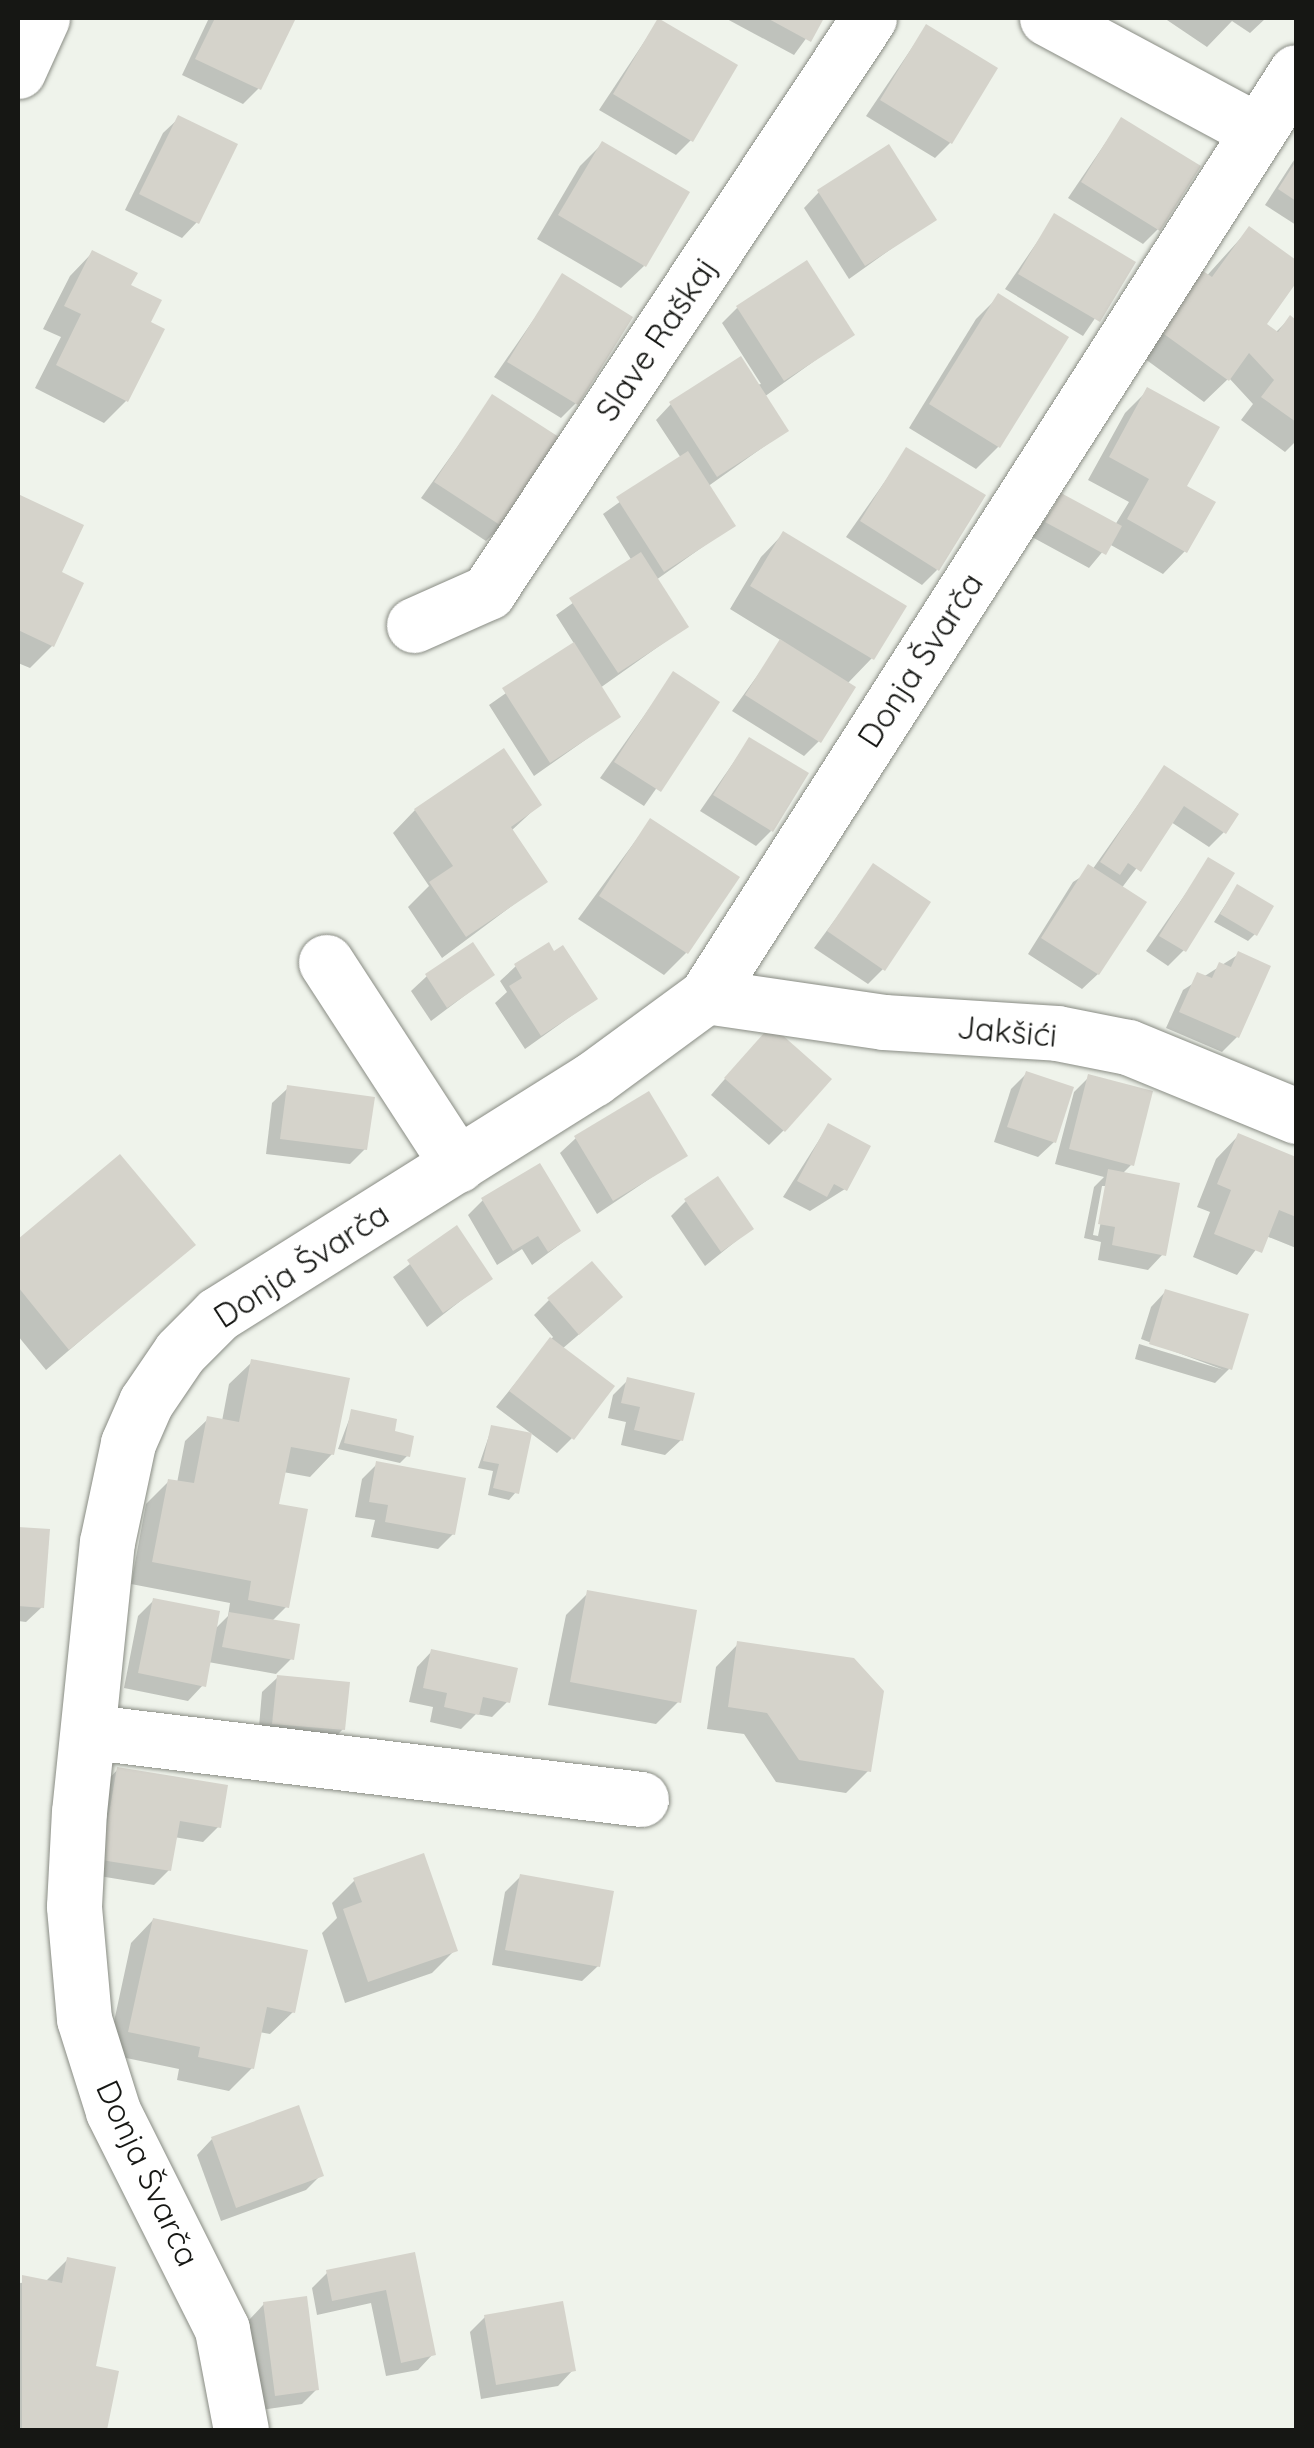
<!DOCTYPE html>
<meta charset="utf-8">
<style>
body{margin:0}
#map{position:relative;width:1314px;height:2448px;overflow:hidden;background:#eff3eb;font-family:Quicksand,sans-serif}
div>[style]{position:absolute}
.shadow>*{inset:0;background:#0003}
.building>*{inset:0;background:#d5d3cb}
.roads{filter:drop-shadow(0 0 2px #898c84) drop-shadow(0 0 2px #898c84)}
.minor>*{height:55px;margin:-27.5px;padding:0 27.5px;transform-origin:27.5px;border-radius:27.5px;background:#fff}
span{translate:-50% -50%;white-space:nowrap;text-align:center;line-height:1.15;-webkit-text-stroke:8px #fff;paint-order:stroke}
.street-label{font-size:32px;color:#161714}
.frame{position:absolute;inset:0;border:20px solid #161714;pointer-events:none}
</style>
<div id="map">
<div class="shadow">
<div style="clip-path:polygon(209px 18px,293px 18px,258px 89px,243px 104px,182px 75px)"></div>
<div style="clip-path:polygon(725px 18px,821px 18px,794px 55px)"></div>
<div style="clip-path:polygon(1164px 18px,1266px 18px,1250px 33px,1232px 21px,1207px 47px)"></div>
<div style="clip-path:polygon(658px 21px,691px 140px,676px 155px,599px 110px)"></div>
<div style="clip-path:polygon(926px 27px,950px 143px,935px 158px,866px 116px)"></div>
<div style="clip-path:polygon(179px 118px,197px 222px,182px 238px,125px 210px,163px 133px)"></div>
<div style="clip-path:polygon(1121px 120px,1158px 229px,1143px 244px,1068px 198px)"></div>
<div style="clip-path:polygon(602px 144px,644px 266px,621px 288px,537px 239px,580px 166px)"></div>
<div style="clip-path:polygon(1296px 157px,1296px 225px,1265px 205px)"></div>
<div style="clip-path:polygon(819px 192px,933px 219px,849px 279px,804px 208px)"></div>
<div style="clip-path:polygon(1055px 216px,1133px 262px,1083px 336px,1005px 289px)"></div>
<div style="clip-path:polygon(1249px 229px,1296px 263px,1296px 279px,1264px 324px,1275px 333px,1290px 318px,1296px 323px,1296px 441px,1285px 452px,1241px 420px,1253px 404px,1229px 378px,1204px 402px,1137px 353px)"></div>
<div style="clip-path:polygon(92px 253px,128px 286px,148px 323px,126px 401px,104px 423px,35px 388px,61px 337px,43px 329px,70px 276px)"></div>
<div style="clip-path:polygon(563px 277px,576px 403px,561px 418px,494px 377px)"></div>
<div style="clip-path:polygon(998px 297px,998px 447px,976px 469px,909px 428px,976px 319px)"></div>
<div style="clip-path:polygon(737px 308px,852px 334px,764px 397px,786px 431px,707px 487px,732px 526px,656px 580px,686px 627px,600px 688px,618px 717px,534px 776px,489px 705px,575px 645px,556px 615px,632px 561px,603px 514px,681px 458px,656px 420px,671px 404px,761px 384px,722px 323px)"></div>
<div style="clip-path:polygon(1148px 390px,1184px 487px,1185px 551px,1163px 574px,1109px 544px,1089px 568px,1032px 537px,1062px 496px,1115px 525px,1129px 502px,1088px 480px,1125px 413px)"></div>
<div style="clip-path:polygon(493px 397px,501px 526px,486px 541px,421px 498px)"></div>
<div style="clip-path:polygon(907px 450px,937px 570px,922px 585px,846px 537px)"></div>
<div style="clip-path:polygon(18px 497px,81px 526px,59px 574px,52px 646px,30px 668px,18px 663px)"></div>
<div style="clip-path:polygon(783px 534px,872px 658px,847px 684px,819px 741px,804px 756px,732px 711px,782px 641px,730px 609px,761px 557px)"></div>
<div style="clip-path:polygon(673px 675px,716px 703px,644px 806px,600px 778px)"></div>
<div style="clip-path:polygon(749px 740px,771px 831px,756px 846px,700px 811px)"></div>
<div style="clip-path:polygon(1164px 768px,1224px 832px,1209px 847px,1171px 822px,1121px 889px,1098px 974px,1082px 989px,1028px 954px,1073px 882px,1092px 870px)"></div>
<div style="clip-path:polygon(539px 805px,511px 831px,545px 881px,442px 958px,408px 907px,429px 886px,393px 833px,415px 810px)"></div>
<div style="clip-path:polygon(650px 821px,686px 953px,664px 975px,578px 919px)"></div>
<div style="clip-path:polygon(1209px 860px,1184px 950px,1168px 966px,1146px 951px)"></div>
<div style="clip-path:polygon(874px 867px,883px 969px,868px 984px,814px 948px)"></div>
<div style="clip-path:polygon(1237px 887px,1255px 934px,1248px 941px,1214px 922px)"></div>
<div style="clip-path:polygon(1239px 954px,1237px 1037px,1222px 1052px,1166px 1028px,1183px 990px)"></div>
<div style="clip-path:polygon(516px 966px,595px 999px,525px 1049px,495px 1003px,507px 992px,500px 981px)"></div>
<div style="clip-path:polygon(492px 975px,431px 1021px,411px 991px,427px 976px)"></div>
<div style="clip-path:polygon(756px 1043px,784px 1130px,769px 1145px,711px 1095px)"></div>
<div style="clip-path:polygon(1026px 1074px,1054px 1142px,1038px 1157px,994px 1142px,1011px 1089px)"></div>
<div style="clip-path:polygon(evenodd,1089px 1077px,1131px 1165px,1122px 1174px,1163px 1254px,1148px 1270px,1098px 1260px,1101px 1242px,1084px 1238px,1094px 1187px,1104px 1177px,1055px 1164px,1074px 1092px,1089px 1077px,1102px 1186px,1108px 1186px,1098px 1236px,1093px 1235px,1102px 1186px)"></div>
<div style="clip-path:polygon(288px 1088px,365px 1149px,350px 1164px,266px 1154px,272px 1103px)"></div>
<div style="clip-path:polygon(828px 1126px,845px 1189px,810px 1211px,783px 1197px)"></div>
<div style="clip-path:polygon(1238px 1136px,1296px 1159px,1296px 1248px,1266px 1236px,1237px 1275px,1193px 1257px,1210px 1212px,1197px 1207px,1216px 1159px)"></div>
<div style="clip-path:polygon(576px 1138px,685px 1155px,597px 1214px,560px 1153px)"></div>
<div style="clip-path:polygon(120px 1157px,192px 1245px,46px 1370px,18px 1336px,18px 1242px)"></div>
<div style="clip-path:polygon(483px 1200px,578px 1231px,532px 1265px,522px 1249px,497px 1265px,468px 1215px)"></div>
<div style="clip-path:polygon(686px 1201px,751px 1229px,705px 1266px,671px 1216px)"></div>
<div style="clip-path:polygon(456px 1229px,490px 1278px,427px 1327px,393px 1277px)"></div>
<div style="clip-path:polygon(1166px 1291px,1230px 1368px,1215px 1383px,1135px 1359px,1139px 1344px,1224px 1370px,1141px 1339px,1151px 1307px)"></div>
<div style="clip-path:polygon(549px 1300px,605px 1312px,562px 1349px,572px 1438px,557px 1453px,496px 1407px,553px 1337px,534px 1315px)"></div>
<div style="clip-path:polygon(252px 1362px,332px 1454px,310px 1477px,283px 1472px,277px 1506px,286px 1607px,271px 1622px,292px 1658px,276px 1674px,208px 1662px,203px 1685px,188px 1701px,124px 1688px,138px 1616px,153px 1601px,214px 1630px,228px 1616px,230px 1603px,131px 1584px,146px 1504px,169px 1481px,177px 1483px,185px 1441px,208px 1419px,222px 1421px,229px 1384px)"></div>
<div style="clip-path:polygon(628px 1380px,681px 1440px,665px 1455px,621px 1445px,626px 1422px,608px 1418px,613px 1395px)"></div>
<div style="clip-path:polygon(352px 1412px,392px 1433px,407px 1456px,400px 1463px,338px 1449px)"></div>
<div style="clip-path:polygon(492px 1427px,516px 1492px,509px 1500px,488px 1495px,493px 1471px,478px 1468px)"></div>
<div style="clip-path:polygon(377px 1464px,453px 1534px,438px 1549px,371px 1537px,375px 1520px,355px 1517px,362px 1479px)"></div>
<div style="clip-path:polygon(18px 1530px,47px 1531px,42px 1607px,26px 1622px,18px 1621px)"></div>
<div style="clip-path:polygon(588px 1593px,678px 1702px,656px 1724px,548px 1705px,566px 1615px)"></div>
<div style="clip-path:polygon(738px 1644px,869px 1770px,846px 1793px,776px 1782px,744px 1734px,707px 1729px,716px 1667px)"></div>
<div style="clip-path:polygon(432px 1651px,507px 1702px,492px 1717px,476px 1714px,461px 1729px,430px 1722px,433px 1707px,409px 1702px,417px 1667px)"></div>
<div style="clip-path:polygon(278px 1677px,343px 1729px,328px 1745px,258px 1738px,262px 1692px)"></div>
<div style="clip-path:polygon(118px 1769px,218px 1827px,203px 1842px,174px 1837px,169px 1870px,154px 1885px,87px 1874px,103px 1785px)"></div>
<div style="clip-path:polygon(520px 1877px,598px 1966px,582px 1981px,492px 1965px,505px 1892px)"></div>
<div style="clip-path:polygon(355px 1880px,455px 1950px,432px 1973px,345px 2003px,322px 1933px,337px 1918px,332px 1903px)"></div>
<div style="clip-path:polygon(153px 1920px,293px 2012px,270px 2034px,259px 2032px,252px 2068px,229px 2091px,177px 2080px,179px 2069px,107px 2054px,131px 1943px)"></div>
<div style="clip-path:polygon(212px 2139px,321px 2175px,306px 2190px,221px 2221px,197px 2155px)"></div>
<div style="clip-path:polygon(413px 2255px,433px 2354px,418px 2370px,386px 2376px,371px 2303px,317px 2315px,312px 2288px,327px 2273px)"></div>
<div style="clip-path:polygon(67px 2260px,93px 2368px,116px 2373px,105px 2430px,18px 2430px,18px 2283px,45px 2282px)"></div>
<div style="clip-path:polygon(264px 2304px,317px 2389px,302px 2404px,261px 2410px,249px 2320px)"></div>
<div style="clip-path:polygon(485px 2317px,573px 2370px,558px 2386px,481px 2399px,470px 2332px)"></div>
</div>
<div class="building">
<div style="clip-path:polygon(215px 18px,296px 18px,261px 90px,195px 59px)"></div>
<div style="clip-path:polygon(658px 18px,738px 65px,693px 142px,613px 94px)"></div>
<div style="clip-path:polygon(767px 18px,824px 18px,811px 42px)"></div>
<div style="clip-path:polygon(926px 24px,998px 68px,952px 144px,880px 100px)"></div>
<div style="clip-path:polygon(178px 115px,238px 144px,199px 224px,139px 194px)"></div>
<div style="clip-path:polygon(1121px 117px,1201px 166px,1160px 231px,1081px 182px)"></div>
<div style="clip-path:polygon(602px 141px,690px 192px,646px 267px,558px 215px)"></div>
<div style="clip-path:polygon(889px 144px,937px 220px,865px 266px,817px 190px)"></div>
<div style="clip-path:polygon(1296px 161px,1296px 201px,1278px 189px)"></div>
<div style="clip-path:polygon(1054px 213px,1136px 262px,1100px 322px,1018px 274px)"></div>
<div style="clip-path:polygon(1249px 226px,1296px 260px,1296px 283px,1267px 324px,1278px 332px,1290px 315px,1296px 320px,1296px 422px,1261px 397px,1274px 380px,1249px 353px,1229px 381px,1157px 329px,1200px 269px,1212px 277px)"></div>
<div style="clip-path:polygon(92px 250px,138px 273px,131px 285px,162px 300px,151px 322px,165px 329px,128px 402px,56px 365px,81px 314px,64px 306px)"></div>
<div style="clip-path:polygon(807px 260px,855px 335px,784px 381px,736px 306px)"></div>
<div style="clip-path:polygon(562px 273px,633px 317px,578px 405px,507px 362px)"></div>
<div style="clip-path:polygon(998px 293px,1069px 337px,1000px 448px,929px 404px)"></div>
<div style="clip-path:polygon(741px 356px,789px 431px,717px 477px,669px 402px)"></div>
<div style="clip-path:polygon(1147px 387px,1220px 427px,1187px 486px,1216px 502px,1187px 553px,1127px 519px,1149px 479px,1109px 457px)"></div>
<div style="clip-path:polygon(492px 394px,562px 439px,503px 527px,434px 482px)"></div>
<div style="clip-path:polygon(906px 447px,986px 495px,939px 571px,860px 521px)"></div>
<div style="clip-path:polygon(688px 451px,736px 526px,664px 572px,616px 497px)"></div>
<div style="clip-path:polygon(1061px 493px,1122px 526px,1106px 555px,1045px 522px)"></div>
<div style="clip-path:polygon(18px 494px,84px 525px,62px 572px,84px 583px,54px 647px,18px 630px)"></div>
<div style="clip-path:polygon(783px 531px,907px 606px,874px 660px,750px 586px)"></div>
<div style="clip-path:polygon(641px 552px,689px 627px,618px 673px,569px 598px)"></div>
<div style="clip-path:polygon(780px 639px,856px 687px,821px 743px,745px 695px)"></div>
<div style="clip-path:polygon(574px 642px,621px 717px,550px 763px,502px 688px)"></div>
<div style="clip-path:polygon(673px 671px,720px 702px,661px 792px,614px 762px)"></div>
<div style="clip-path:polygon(749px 737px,809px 773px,773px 832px,713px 795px)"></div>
<div style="clip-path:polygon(504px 748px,542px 805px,511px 827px,548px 882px,466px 937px,429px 882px,453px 866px,414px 809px)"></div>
<div style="clip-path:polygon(1164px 765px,1239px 814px,1226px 834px,1184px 806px,1141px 872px,1128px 863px,1120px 875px,1100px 862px)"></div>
<div style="clip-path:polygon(650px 818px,740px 877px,688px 954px,599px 896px)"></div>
<div style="clip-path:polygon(1208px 857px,1235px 873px,1186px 952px,1159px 936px)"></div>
<div style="clip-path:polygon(873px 863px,931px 902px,885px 971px,827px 931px)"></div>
<div style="clip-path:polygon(1088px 864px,1147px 902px,1099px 975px,1041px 938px)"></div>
<div style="clip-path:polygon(1237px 884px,1274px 906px,1257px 936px,1220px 914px)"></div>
<div style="clip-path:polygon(473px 942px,495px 975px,447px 1008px,425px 974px)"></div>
<div style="clip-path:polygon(549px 942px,554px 951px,563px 945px,598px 999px,541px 1036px,509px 986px,522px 978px,514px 964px)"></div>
<div style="clip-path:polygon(1238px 951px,1271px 966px,1239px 1038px,1179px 1012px,1197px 972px,1212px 978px,1219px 962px,1231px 967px)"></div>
<div style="clip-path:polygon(771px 1025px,832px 1079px,785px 1132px,724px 1078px)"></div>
<div style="clip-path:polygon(1026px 1071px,1074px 1087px,1056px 1143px,1007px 1127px)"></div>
<div style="clip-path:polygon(1088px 1074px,1153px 1091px,1134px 1166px,1069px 1149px)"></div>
<div style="clip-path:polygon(287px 1085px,375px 1097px,367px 1150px,280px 1139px)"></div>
<div style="clip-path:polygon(649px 1091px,688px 1156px,613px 1201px,574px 1136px)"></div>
<div style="clip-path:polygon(828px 1123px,871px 1146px,847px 1191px,834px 1184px,827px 1197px,797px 1181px)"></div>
<div style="clip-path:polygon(1238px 1133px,1296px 1157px,1296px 1217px,1279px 1210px,1262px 1253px,1214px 1234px,1231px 1190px,1217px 1184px)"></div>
<div style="clip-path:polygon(120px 1154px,196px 1245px,69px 1350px,18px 1287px,18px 1239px)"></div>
<div style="clip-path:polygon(540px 1163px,581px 1231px,548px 1252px,538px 1236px,513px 1251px,481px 1198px)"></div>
<div style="clip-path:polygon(1108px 1169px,1180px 1183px,1166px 1256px,1112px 1245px,1115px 1227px,1098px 1224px)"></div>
<div style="clip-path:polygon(718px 1176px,754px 1229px,721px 1252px,684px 1199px)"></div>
<div style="clip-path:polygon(457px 1225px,493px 1279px,443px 1313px,407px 1260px)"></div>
<div style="clip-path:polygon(592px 1261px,623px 1297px,579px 1335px,547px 1298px)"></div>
<div style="clip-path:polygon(1165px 1289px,1249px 1314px,1232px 1370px,1149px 1344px)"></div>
<div style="clip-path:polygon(550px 1337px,615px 1386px,574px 1440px,509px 1391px)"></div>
<div style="clip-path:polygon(251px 1359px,350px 1378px,334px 1455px,291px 1447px,279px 1504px,308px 1509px,289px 1608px,248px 1600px,251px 1581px,152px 1562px,168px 1479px,194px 1483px,207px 1416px,239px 1422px)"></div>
<div style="clip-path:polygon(627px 1377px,695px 1393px,683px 1441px,634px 1430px,640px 1407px,621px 1403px)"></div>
<div style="clip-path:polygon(351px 1409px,397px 1419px,395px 1431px,414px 1436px,410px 1457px,344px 1443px)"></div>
<div style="clip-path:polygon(491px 1425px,532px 1433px,519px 1494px,493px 1488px,499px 1464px,483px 1461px)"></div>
<div style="clip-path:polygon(376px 1461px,466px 1478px,455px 1535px,385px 1522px,388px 1505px,369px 1502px)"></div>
<div style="clip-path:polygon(18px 1527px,50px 1529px,44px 1608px,18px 1606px)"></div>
<div style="clip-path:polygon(587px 1590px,697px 1610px,681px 1703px,570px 1682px)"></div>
<div style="clip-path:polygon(153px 1598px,220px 1611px,206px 1687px,138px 1673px)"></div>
<div style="clip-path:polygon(229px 1612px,300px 1624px,294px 1660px,222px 1647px)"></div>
<div style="clip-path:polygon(737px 1641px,854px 1658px,884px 1691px,871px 1772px,799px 1760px,767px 1713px,728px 1707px)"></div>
<div style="clip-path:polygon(431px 1649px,518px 1668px,510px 1703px,483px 1697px,479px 1715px,444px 1707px,447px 1693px,423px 1688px)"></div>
<div style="clip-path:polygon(277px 1675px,350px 1682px,345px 1730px,272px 1724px)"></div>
<div style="clip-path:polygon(117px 1767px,228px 1785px,221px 1828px,180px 1821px,171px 1871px,101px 1860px)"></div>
<div style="clip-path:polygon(424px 1853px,458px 1951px,368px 1982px,343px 1909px,362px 1902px,353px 1878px)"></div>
<div style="clip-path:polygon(520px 1874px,614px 1891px,600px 1967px,505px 1950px)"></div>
<div style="clip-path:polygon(153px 1918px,308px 1950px,295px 2013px,267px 2007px,254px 2069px,198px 2057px,200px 2047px,128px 2032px)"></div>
<div style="clip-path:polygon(299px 2105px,324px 2176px,236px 2208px,211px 2137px)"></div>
<div style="clip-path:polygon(415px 2252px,436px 2355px,401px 2363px,386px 2290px,332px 2301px,326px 2270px)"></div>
<div style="clip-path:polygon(67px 2257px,116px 2267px,96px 2366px,119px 2371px,107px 2430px,22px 2430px,22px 2275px,62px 2283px)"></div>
<div style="clip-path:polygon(307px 2296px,319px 2390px,275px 2396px,263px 2302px)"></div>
<div style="clip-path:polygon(563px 2301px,576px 2371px,496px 2385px,484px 2315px)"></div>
</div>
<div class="roads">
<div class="minor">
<div style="left:1047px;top:18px;width:239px;rotate:28.2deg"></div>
<div style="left:18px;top:71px;width:58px;rotate:-65.6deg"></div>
<div style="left:414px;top:625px;width:81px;rotate:-24deg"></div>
<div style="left:488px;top:592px;width:689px;rotate:-56.43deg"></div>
<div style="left:326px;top:962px;width:242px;rotate:57deg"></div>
<div style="left:706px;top:996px;width:180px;rotate:8.3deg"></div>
<div style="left:884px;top:1022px;width:173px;rotate:3.6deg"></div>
<div style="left:1057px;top:1033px;width:72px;rotate:11.2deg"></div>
<div style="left:1128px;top:1047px;width:182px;rotate:22.3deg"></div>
<div style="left:92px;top:1732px;width:553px;rotate:6.96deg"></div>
<div style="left:241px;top:2430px;width:103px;rotate:-100.7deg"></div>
<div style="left:222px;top:2329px;width:244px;rotate:-116.6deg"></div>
<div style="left:113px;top:2111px;width:96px;rotate:-107.5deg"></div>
<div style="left:84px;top:2019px;width:113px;rotate:-95.1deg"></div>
<div style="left:74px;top:1906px;width:94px;rotate:-87deg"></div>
<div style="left:79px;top:1812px;width:271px;rotate:-84.1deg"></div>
<div style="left:107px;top:1542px;width:101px;rotate:-78deg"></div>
<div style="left:128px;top:1443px;width:45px;rotate:-66.3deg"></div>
<div style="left:146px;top:1402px;width:60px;rotate:-55.8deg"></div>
<div style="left:180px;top:1352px;width:54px;rotate:-45deg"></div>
<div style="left:218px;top:1314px;width:443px;rotate:-32.1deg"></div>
<div style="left:593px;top:1079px;width:140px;rotate:-36.3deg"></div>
<div style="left:706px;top:996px;width:1096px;rotate:-57.44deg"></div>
</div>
</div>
<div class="street-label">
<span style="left:656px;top:339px;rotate:-56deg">Slave Raškaj</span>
<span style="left:920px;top:660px;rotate:-57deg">Donja Švarča</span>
<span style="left:1007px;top:1031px;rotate:5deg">Jakšići</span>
<span style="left:301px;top:1265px;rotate:-33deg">Donja Švarča</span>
<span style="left:148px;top:2173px;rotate:65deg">Donja Švarča</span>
</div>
<div class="frame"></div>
</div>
